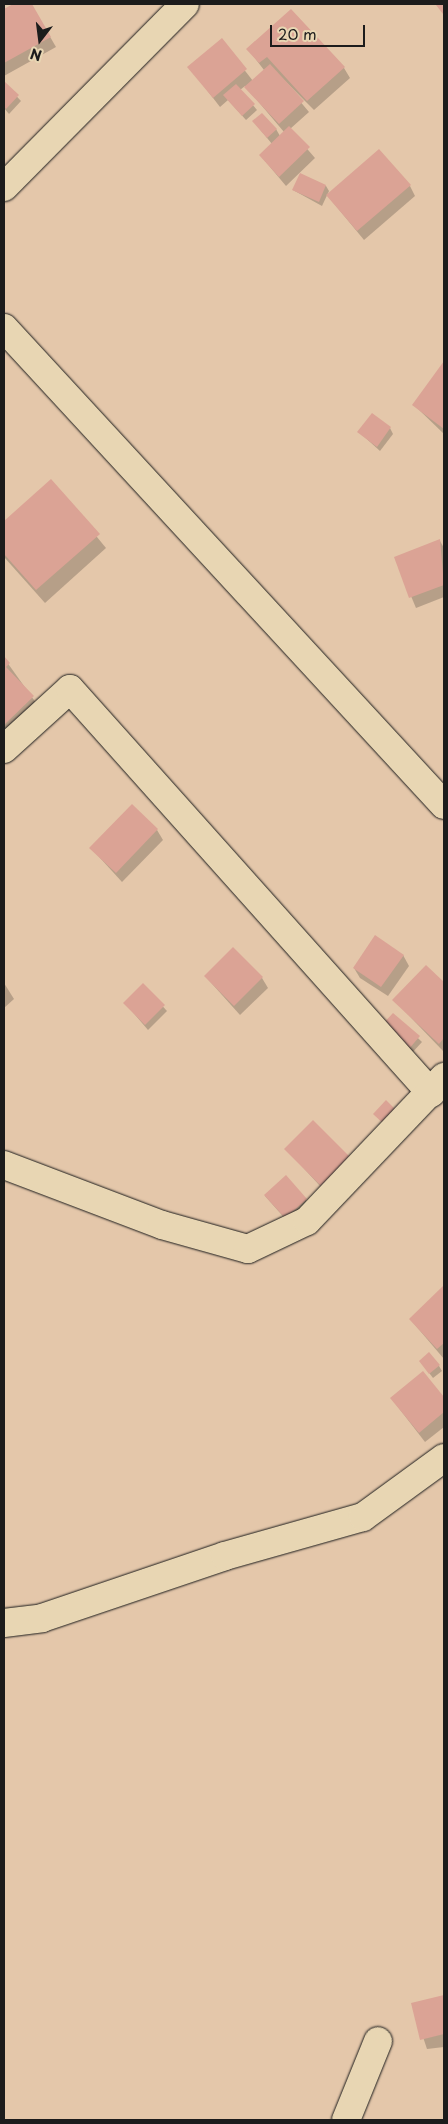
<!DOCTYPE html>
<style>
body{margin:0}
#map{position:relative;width:448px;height:2124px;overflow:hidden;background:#e4c7aa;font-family:"Playpen Sans",sans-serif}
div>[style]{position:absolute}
.shadow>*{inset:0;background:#0003}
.building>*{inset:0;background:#dba395}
.roads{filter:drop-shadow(0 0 1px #1c1c1c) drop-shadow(0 0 1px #1c1c1c)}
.minor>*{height:28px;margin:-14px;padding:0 14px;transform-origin:14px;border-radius:14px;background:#e8d6b3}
span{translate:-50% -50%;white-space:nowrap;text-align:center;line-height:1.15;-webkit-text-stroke:4px #e8d6b3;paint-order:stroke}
.frame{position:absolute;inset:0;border:5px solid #1c1c1c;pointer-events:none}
.north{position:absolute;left:15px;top:15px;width:50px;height:50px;-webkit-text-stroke:4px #e8d6b3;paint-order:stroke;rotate:195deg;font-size:14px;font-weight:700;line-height:20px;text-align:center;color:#1c1c1c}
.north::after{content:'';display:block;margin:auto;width:18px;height:22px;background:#1c1c1c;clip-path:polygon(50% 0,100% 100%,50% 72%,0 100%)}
.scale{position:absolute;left:270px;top:25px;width:95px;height:22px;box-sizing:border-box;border:2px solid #1c1c1c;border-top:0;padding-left:6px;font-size:15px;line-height:18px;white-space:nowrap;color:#1c1c1c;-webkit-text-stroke:4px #e8d6b3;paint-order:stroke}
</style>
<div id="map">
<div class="shadow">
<div style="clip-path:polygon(16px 4px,31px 4px,56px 47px,4px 76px,4px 10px)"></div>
<div style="clip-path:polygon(221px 40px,253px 81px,264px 70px,248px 49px,344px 68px,350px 78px,314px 110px,272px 68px,309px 112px,290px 129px,315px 158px,286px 186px,260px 155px,272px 144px,254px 122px,276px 129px,280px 136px,284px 132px,245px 86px,240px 90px,257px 110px,246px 120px,228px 100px,220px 107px,189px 67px)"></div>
<div style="clip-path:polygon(4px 83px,21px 101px,9px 114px,4px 108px)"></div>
<div style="clip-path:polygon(326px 186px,329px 191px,322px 206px,293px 190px)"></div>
<div style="clip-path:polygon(410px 186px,415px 196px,364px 240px,327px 195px)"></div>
<div style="clip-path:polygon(444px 363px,444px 434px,414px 405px)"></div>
<div style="clip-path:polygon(390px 428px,393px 434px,380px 451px,359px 432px)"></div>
<div style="clip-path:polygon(51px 481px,106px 548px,45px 603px,4px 557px,4px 523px)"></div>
<div style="clip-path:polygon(440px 541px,444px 548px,444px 597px,416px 608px,395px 558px)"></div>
<div style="clip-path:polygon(4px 658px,39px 707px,10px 734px,4px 727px)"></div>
<div style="clip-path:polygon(157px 830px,163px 840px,122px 882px,91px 848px)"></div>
<div style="clip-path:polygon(403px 955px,409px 966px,388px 996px,360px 978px,354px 968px)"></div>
<div style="clip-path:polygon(426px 967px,444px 984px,444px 1052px,394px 1000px)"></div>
<div style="clip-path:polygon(205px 976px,262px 978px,268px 988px,240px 1015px)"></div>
<div style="clip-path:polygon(4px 983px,14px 999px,4px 1008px)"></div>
<div style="clip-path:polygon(143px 985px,167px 1011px,148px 1030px,125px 1003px)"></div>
<div style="clip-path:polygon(393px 1014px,422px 1042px,411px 1054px)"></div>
<div style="clip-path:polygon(313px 1122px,332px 1199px,286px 1149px)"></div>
<div style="clip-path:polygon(265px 1196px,306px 1200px,309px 1205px,289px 1223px)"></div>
<div style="clip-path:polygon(444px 1287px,444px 1359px,410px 1319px)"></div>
<div style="clip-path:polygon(420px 1361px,439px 1366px,442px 1371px,433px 1378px)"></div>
<div style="clip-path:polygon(422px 1373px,444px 1399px,444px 1427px,425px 1442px,391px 1398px)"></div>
<div style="clip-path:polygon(444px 1996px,444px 2047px,427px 2049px,412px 2004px)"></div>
</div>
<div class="building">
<div style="clip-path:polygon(13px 4px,32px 4px,51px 37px,4px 63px,4px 9px)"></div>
<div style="clip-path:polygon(444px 4px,444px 13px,443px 14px,436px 5px)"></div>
<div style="clip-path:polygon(291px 9px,345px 67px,307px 101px,267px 57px,259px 63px,246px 49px)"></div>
<div style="clip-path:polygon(222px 38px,247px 69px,213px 98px,187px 67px)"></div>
<div style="clip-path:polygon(270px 64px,304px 101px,279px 124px,244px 87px)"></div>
<div style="clip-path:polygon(4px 81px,19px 95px,6px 109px,4px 107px)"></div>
<div style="clip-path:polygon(236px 84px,255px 104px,242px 116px,223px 95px)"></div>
<div style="clip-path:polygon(262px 113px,277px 129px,267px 138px,252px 121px)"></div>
<div style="clip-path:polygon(289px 126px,310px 147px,279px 177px,259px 155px)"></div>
<div style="clip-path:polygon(379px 149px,411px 185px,357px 231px,326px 195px)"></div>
<div style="clip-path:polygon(300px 173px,326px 185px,319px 202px,292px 190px)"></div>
<div style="clip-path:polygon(444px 361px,444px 429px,412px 405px)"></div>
<div style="clip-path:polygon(372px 413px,391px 427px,377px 447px,357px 432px)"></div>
<div style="clip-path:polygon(51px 479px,100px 534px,36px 590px,4px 554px,4px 521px)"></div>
<div style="clip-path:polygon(440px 539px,444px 585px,409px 598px,394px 557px)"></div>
<div style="clip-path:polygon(4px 656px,10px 663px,6px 667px,34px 696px,4px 725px)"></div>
<div style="clip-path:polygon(132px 804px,158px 829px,116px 873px,89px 848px)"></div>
<div style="clip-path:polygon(375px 935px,404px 955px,381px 987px,353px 968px)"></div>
<div style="clip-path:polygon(233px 947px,263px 977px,234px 1006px,204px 976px)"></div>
<div style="clip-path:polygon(426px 965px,444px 982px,444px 1038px,439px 1044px,392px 1000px)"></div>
<div style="clip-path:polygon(143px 983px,165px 1005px,145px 1025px,123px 1003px)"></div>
<div style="clip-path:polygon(393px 1013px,420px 1036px,408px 1050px,381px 1026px)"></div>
<div style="clip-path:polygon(386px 1100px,400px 1114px,387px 1127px,373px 1114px)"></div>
<div style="clip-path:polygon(313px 1120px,354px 1161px,325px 1190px,284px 1149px)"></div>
<div style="clip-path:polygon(286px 1175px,307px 1199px,285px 1218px,264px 1195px)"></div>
<div style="clip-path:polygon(444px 1285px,444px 1343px,437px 1349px,409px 1319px)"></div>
<div style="clip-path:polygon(429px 1352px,440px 1365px,429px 1374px,419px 1361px)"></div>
<div style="clip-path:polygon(423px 1371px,444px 1397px,444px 1412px,419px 1433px,390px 1398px)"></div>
<div style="clip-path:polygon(444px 1995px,444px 2034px,420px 2040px,411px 2003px)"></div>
</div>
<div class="roads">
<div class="minor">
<div style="left:4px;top:187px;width:257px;rotate:-45.3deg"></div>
<div style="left:4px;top:328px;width:649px;rotate:47.31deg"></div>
<div style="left:4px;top:749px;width:89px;rotate:-42.3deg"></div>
<div style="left:70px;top:689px;width:542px;rotate:48.22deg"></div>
<div style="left:4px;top:1165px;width:169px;rotate:20.8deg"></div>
<div style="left:162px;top:1225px;width:89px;rotate:15.6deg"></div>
<div style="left:248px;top:1249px;width:65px;rotate:-25.4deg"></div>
<div style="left:307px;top:1221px;width:199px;rotate:-46.4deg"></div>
<div style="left:4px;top:1623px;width:38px;rotate:-7deg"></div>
<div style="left:42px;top:1618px;width:193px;rotate:-18.7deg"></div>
<div style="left:225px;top:1556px;width:143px;rotate:-15.8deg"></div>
<div style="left:363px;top:1517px;width:100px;rotate:-36.1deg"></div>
<div style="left:346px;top:2120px;width:85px;rotate:-67.9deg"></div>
</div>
</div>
<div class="frame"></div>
<div class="north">N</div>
<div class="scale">20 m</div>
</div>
